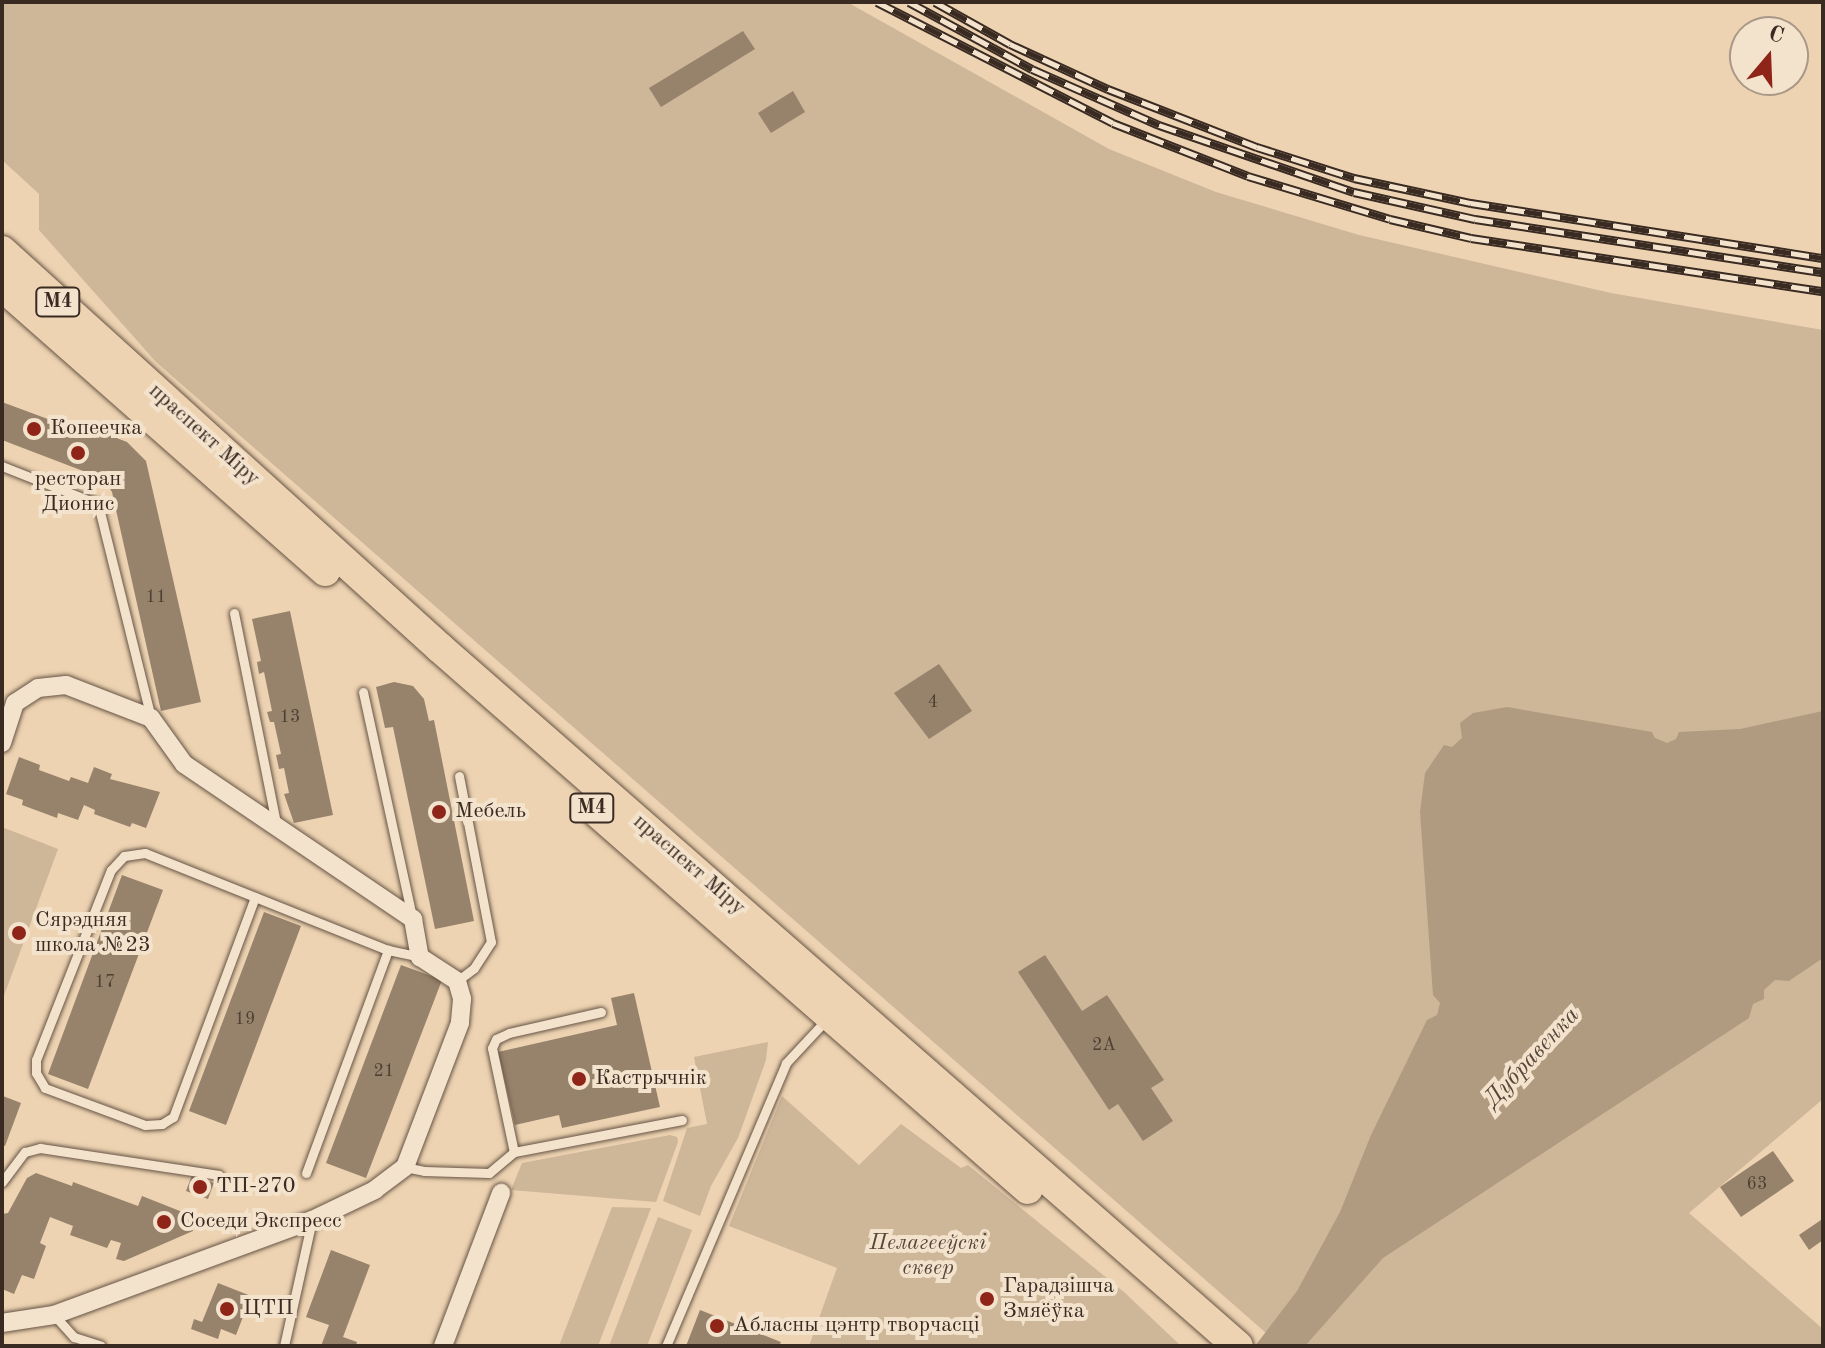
<!DOCTYPE html>
<meta charset="utf-8">
<style>
body{margin:0}
#map{position:relative;width:1825px;height:1348px;overflow:hidden;background:#edd3b1;font-family:"Old Standard TT",serif}
div>[style]{position:absolute}
.green>*{inset:0;background:#ceb699}
.water>*{inset:0;background:#b09a80}
.building>*{inset:0;background:#97826c}
.roads{filter:drop-shadow(0 0 2px #665446) drop-shadow(0 0 2px #665446)}
.lane>*{height:9px;margin:-4.5px;padding:0 4.5px;transform-origin:4.5px;border-radius:4.5px;background:#f3e2cc}
.street>*{height:18px;margin:-9px;padding:0 9px;transform-origin:9px;border-radius:9px;background:#f3e2cc}
.primary>*{height:30px;margin:-15px;padding:0 15px;transform-origin:15px;border-radius:15px;background:#edd3b1}
.rail>*{height:9px;margin-top:-4.5px;transform-origin:0;background:repeating-linear-gradient(90deg,#f3e2cc 0 18px,#392a22 0 36px);box-sizing:border-box;border-block:2px solid #392a22}
.dots>*{width:22px;height:22px;translate:-50% -50%;box-sizing:border-box;border:4px solid #f3e2cc;border-radius:50%}
span{translate:-50% -50%;white-space:nowrap;text-align:center;line-height:1.15;-webkit-text-stroke:8px #f3e2cc;paint-order:stroke}
.number-label{font-size:18px;color:#504034}
.number-label span{-webkit-text-stroke-width:0}
.shield-label span{padding:2px 6px;background:#f3e2cc;border:2px solid;border-radius:6px;-webkit-text-stroke-width:0}
.shield-label{font-size:20px;color:#392a22;font-weight:700}
.poi-label{font-size:22px;color:#392a22}
.left{translate:0 -50%;text-align:left}
.street-label{font-size:22px;color:#392a22}
.park-label{font-size:22px;color:#57463a;font-style:italic}
.water-label{font-size:24px;color:#57463a;font-style:italic}
.frame{position:absolute;inset:0;border:4px solid #392a22;pointer-events:none}
.north{position:absolute;left:1729px;top:16px;width:80px;height:80px;box-sizing:border-box;background:#f3e2cc;border:2px solid #a99888;border-radius:50%;rotate:19deg;font-size:22px;font-weight:700;line-height:32px;text-align:center;color:#392a22}
.north::after{content:'';display:block;margin:auto;width:28px;height:36px;background:#8f2418;clip-path:polygon(50% 0,100% 100%,50% 72%,0 100%)}
</style>
<div id="map">
<div class="green">
<div style="clip-path:polygon(2px 2px,847px 2px,1109px 149px,1216px 192px,1359px 235px,1611px 293px,1823px 330px,1823px 1099px,1689px 1213px,1823px 1329px,1823px 1346px,1281px 1346px,156px 362px,39px 230px,39px 194px,2px 160px)"></div>
<div style="clip-path:polygon(2px 827px,58px 849px,2px 1001px)"></div>
<div style="clip-path:polygon(768px 1042px,766px 1060px,738px 1138px,711px 1186px,700px 1216px,663px 1201px,687px 1128px,707px 1124px,694px 1057px)"></div>
<div style="clip-path:polygon(782px 1096px,859px 1165px,901px 1124px,961px 1168px,968px 1165px,1124px 1292px,1181px 1346px,809px 1346px,837px 1268px,729px 1226px)"></div>
<div style="clip-path:polygon(670px 1135px,677px 1137px,678px 1142px,656px 1202px,511px 1190px,522px 1163px)"></div>
<div style="clip-path:polygon(612px 1207px,651px 1208px,598px 1346px,559px 1346px)"></div>
<div style="clip-path:polygon(658px 1217px,692px 1230px,647px 1346px,609px 1346px)"></div>
</div>
<div class="water">
<div style="clip-path:polygon(1507px 707px,1652px 732px,1655px 738px,1667px 743px,1676px 739px,1679px 732px,1740px 729px,1823px 711px,1823px 958px,1789px 981px,1775px 980px,1764px 990px,1764px 999px,1753px 1004px,1749px 1018px,1383px 1258px,1305px 1346px,1255px 1346px,1297px 1291px,1340px 1212px,1371px 1135px,1427px 1020px,1437px 1015px,1440px 1003px,1433px 995px,1420px 812px,1425px 773px,1444px 745px,1452px 747px,1462px 738px,1460px 723px,1473px 713px)"></div>
</div>
<div class="building">
<div style="clip-path:polygon(743px 31px,755px 49px,661px 107px,649px 88px)"></div>
<div style="clip-path:polygon(793px 91px,805px 112px,771px 133px,758px 113px)"></div>
<div style="clip-path:polygon(2px 402px,99px 438px,101px 432px,127px 442px,146px 461px,201px 702px,161px 711px,112px 492px,104px 479px,2px 440px)"></div>
<div style="clip-path:polygon(290px 611px,333px 815px,294px 823px,284px 794px,289px 793px,284px 768px,279px 769px,276px 755px,281px 754px,274px 722px,270px 722px,267px 712px,272px 711px,264px 672px,259px 674px,257px 662px,261px 661px,252px 619px)"></div>
<div style="clip-path:polygon(939px 664px,972px 711px,929px 739px,894px 693px)"></div>
<div style="clip-path:polygon(394px 682px,413px 686px,424px 699px,429px 721px,434px 720px,474px 921px,435px 929px,393px 727px,385px 728px,376px 687px)"></div>
<div style="clip-path:polygon(19px 757px,40px 765px,39px 770px,69px 781px,71px 777px,88px 783px,94px 767px,112px 774px,110px 779px,160px 792px,146px 828px,132px 823px,130px 827px,94px 814px,95px 810px,84px 805px,78px 820px,58px 813px,57px 818px,22px 805px,23px 800px,6px 794px)"></div>
<div style="clip-path:polygon(122px 875px,163px 890px,88px 1089px,48px 1074px)"></div>
<div style="clip-path:polygon(264px 912px,301px 926px,226px 1125px,189px 1111px)"></div>
<div style="clip-path:polygon(1045px 955px,1082px 1011px,1107px 995px,1164px 1080px,1151px 1088px,1173px 1121px,1143px 1141px,1118px 1104px,1109px 1110px,1018px 972px)"></div>
<div style="clip-path:polygon(401px 965px,442px 980px,366px 1178px,326px 1163px)"></div>
<div style="clip-path:polygon(634px 993px,660px 1107px,562px 1128px,559px 1115px,515px 1125px,498px 1052px,617px 1025px,611px 998px)"></div>
<div style="clip-path:polygon(3px 1096px,21px 1103px,5px 1146px,2px 1145px)"></div>
<div style="clip-path:polygon(1773px 1151px,1794px 1181px,1741px 1217px,1720px 1187px)"></div>
<div style="clip-path:polygon(36px 1173px,72px 1186px,73px 1182px,138px 1206px,142px 1196px,185px 1213px,193px 1231px,124px 1261px,116px 1259px,121px 1243px,111px 1240px,107px 1248px,70px 1235px,73px 1226px,50px 1217px,40px 1243px,46px 1246px,34px 1279px,22px 1275px,14px 1294px,2px 1289px,2px 1214px,8px 1213px,27px 1178px)"></div>
<div style="clip-path:polygon(192px 1175px,214px 1183px,208px 1199px,186px 1191px)"></div>
<div style="clip-path:polygon(1821px 1220px,1823px 1240px,1809px 1250px,1799px 1235px)"></div>
<div style="clip-path:polygon(331px 1250px,370px 1265px,343px 1337px,357px 1342px,356px 1346px,321px 1346px,329px 1325px,306px 1317px)"></div>
<div style="clip-path:polygon(218px 1283px,251px 1296px,236px 1335px,221px 1329px,218px 1339px,191px 1329px,194px 1319px,202px 1322px)"></div>
<div style="clip-path:polygon(700px 1310px,781px 1342px,779px 1346px,686px 1346px)"></div>
</div>
<div class="roads">
<div class="lane">
<div style="left:2px;top:466px;width:103px;rotate:21.6deg"></div>
<div style="left:98px;top:504px;width:220px;rotate:76.1deg"></div>
<div style="left:234px;top:613px;width:215px;rotate:78.7deg"></div>
<div style="left:363px;top:692px;width:229px;rotate:77.7deg"></div>
<div style="left:255px;top:897px;width:235px;rotate:110.4deg"></div>
<div style="left:173px;top:1117px;width:13px;rotate:148deg"></div>
<div style="left:162px;top:1124px;width:17px;rotate:177deg"></div>
<div style="left:145px;top:1125px;width:107px;rotate:-159.7deg"></div>
<div style="left:45px;top:1088px;width:17px;rotate:-121deg"></div>
<div style="left:36px;top:1073px;width:13px;rotate:-90deg"></div>
<div style="left:36px;top:1060px;width:204px;rotate:-68.5deg"></div>
<div style="left:111px;top:870px;width:19px;rotate:-47deg"></div>
<div style="left:124px;top:856px;width:21px;rotate:-8deg"></div>
<div style="left:145px;top:853px;width:262px;rotate:21.8deg"></div>
<div style="left:388px;top:950px;width:33px;rotate:12deg"></div>
<div style="left:457px;top:981px;width:21px;rotate:-37deg"></div>
<div style="left:474px;top:968px;width:31px;rotate:-57deg"></div>
<div style="left:491px;top:942px;width:169px;rotate:-100.9deg"></div>
<div style="left:601px;top:1012px;width:94px;rotate:167.1deg"></div>
<div style="left:509px;top:1033px;width:14px;rotate:155deg"></div>
<div style="left:496px;top:1039px;width:10px;rotate:114deg"></div>
<div style="left:492px;top:1048px;width:106px;rotate:78.1deg"></div>
<div style="left:514px;top:1152px;width:171px;rotate:-10.8deg"></div>
<div style="left:405px;top:1167px;width:19px;rotate:12deg"></div>
<div style="left:424px;top:1171px;width:65px;rotate:1.8deg"></div>
<div style="left:489px;top:1173px;width:33px;rotate:-40deg"></div>
<div style="left:306px;top:1173px;width:238px;rotate:-69.8deg"></div>
<div style="left:2px;top:1182px;width:38px;rotate:-53deg"></div>
<div style="left:25px;top:1152px;width:16px;rotate:-15deg"></div>
<div style="left:40px;top:1148px;width:181px;rotate:8.6deg"></div>
<div style="left:54px;top:1315px;width:30px;rotate:48deg"></div>
<div style="left:74px;top:1337px;width:28px;rotate:18deg"></div>
<div style="left:284px;top:1346px;width:129px;rotate:-77.5deg"></div>
<div style="left:666px;top:1346px;width:307px;rotate:-67deg"></div>
<div style="left:786px;top:1063px;width:59px;rotate:-47.1deg"></div>
</div>
<div class="street">
<div style="left:2px;top:743px;width:42px;rotate:-72deg"></div>
<div style="left:15px;top:703px;width:27px;rotate:-33deg"></div>
<div style="left:38px;top:688px;width:28px;rotate:-6deg"></div>
<div style="left:66px;top:685px;width:91px;rotate:21.2deg"></div>
<div style="left:151px;top:718px;width:57px;rotate:54.3deg"></div>
<div style="left:184px;top:764px;width:277px;rotate:34.1deg"></div>
<div style="left:413px;top:919px;width:39px;rotate:80deg"></div>
<div style="left:420px;top:957px;width:44px;rotate:33deg"></div>
<div style="left:457px;top:981px;width:19px;rotate:74deg"></div>
<div style="left:462px;top:999px;width:24px;rotate:95deg"></div>
<div style="left:460px;top:1023px;width:154px;rotate:110.9deg"></div>
<div style="left:405px;top:1167px;width:38px;rotate:143deg"></div>
<div style="left:375px;top:1190px;width:70px;rotate:154.5deg"></div>
<div style="left:312px;top:1220px;width:275px;rotate:159.8deg"></div>
<div style="left:54px;top:1315px;width:53px;rotate:171.3deg"></div>
<div style="left:443px;top:1346px;width:164px;rotate:-69.2deg"></div>
</div>
<div class="primary">
<div style="left:2px;top:251px;width:591px;rotate:42.19deg"></div>
<div style="left:440px;top:648px;width:1060px;rotate:41.18deg"></div>
<div style="left:2px;top:286px;width:431px;rotate:41.4deg"></div>
<div style="left:598px;top:813px;width:571px;rotate:41.17deg"></div>
</div>
</div>
<div class="rail">
<div style="left:877px;top:2px;width:265px;rotate:27.1deg"></div>
<div style="left:1113px;top:123px;width:145px;rotate:21.4deg"></div>
<div style="left:1248px;top:176px;width:148px;rotate:16.8deg"></div>
<div style="left:1390px;top:219px;width:83px;rotate:13.2deg"></div>
<div style="left:1471px;top:238px;width:356px;rotate:8.6deg"></div>
<div style="left:909px;top:2px;width:140px;rotate:28.6deg"></div>
<div style="left:1032px;top:69px;width:139px;rotate:23.8deg"></div>
<div style="left:1159px;top:125px;width:206px;rotate:19deg"></div>
<div style="left:1354px;top:192px;width:124px;rotate:12.6deg"></div>
<div style="left:1475px;top:219px;width:352px;rotate:8.7deg"></div>
<div style="left:935px;top:2px;width:86px;rotate:29.2deg"></div>
<div style="left:1010px;top:44px;width:108px;rotate:24.7deg"></div>
<div style="left:1108px;top:89px;width:160px;rotate:21.3deg"></div>
<div style="left:1257px;top:147px;width:102px;rotate:17.7deg"></div>
<div style="left:1354px;top:178px;width:120px;rotate:12.1deg"></div>
<div style="left:1471px;top:203px;width:356px;rotate:8.9deg"></div>
</div>
<div class="dots">
<div style="left:34px;top:429px;background:#8f2418"></div>
<div style="left:78px;top:453px;background:#8f2418"></div>
<div style="left:439px;top:812px;background:#8f2418"></div>
<div style="left:19px;top:933px;background:#8f2418"></div>
<div style="left:579px;top:1079px;background:#8f2418"></div>
<div style="left:200px;top:1187px;background:#8f2418"></div>
<div style="left:164px;top:1222px;background:#8f2418"></div>
<div style="left:987px;top:1299px;background:#8f2418"></div>
<div style="left:227px;top:1309px;background:#8f2418"></div>
<div style="left:717px;top:1326px;background:#8f2418"></div>
</div>
<div class="number-label">
<span style="left:156px;top:597px">11</span>
<span style="left:933px;top:702px">4</span>
<span style="left:290px;top:717px">13</span>
<span style="left:105px;top:982px">17</span>
<span style="left:245px;top:1019px">19</span>
<span style="left:1104px;top:1045px">2А</span>
<span style="left:384px;top:1071px">21</span>
<span style="left:1757px;top:1184px">63</span>
</div>
<div class="shield-label">
<span style="left:58px;top:302px">М4</span>
<span style="left:592px;top:808px">М4</span>
</div>
<div class="poi-label">
<span class="left" style="left:50px;top:429px">Копеечка</span>
<span style="left:78px;top:492px">ресторан<br>Дионис</span>
<span class="left" style="left:455px;top:812px">Мебель</span>
<span class="left" style="left:35px;top:933px">Сярэдняя<br>школа №23</span>
<span class="left" style="left:595px;top:1079px">Кастрычнік</span>
<span class="left" style="left:216px;top:1187px">ТП-270</span>
<span class="left" style="left:180px;top:1222px">Соседи Экспресс</span>
<span class="left" style="left:1003px;top:1299px">Гарадзішча<br>Змяёўка</span>
<span class="left" style="left:243px;top:1309px">ЦТП</span>
<span class="left" style="left:733px;top:1326px">Абласны цэнтр творчасці</span>
</div>
<div class="street-label">
<span style="left:204px;top:435px;rotate:42deg">праспект Міру</span>
<span style="left:689px;top:865px;rotate:41deg">праспект Міру</span>
</div>
<div class="park-label">
<span style="left:928px;top:1256px">Пелагееўскі<br>сквер</span>
</div>
<div class="water-label">
<span style="left:1533px;top:1058px;rotate:-47deg">Дубравенка</span>
</div>
<div class="frame"></div>
<div class="north">С</div>
</div>
